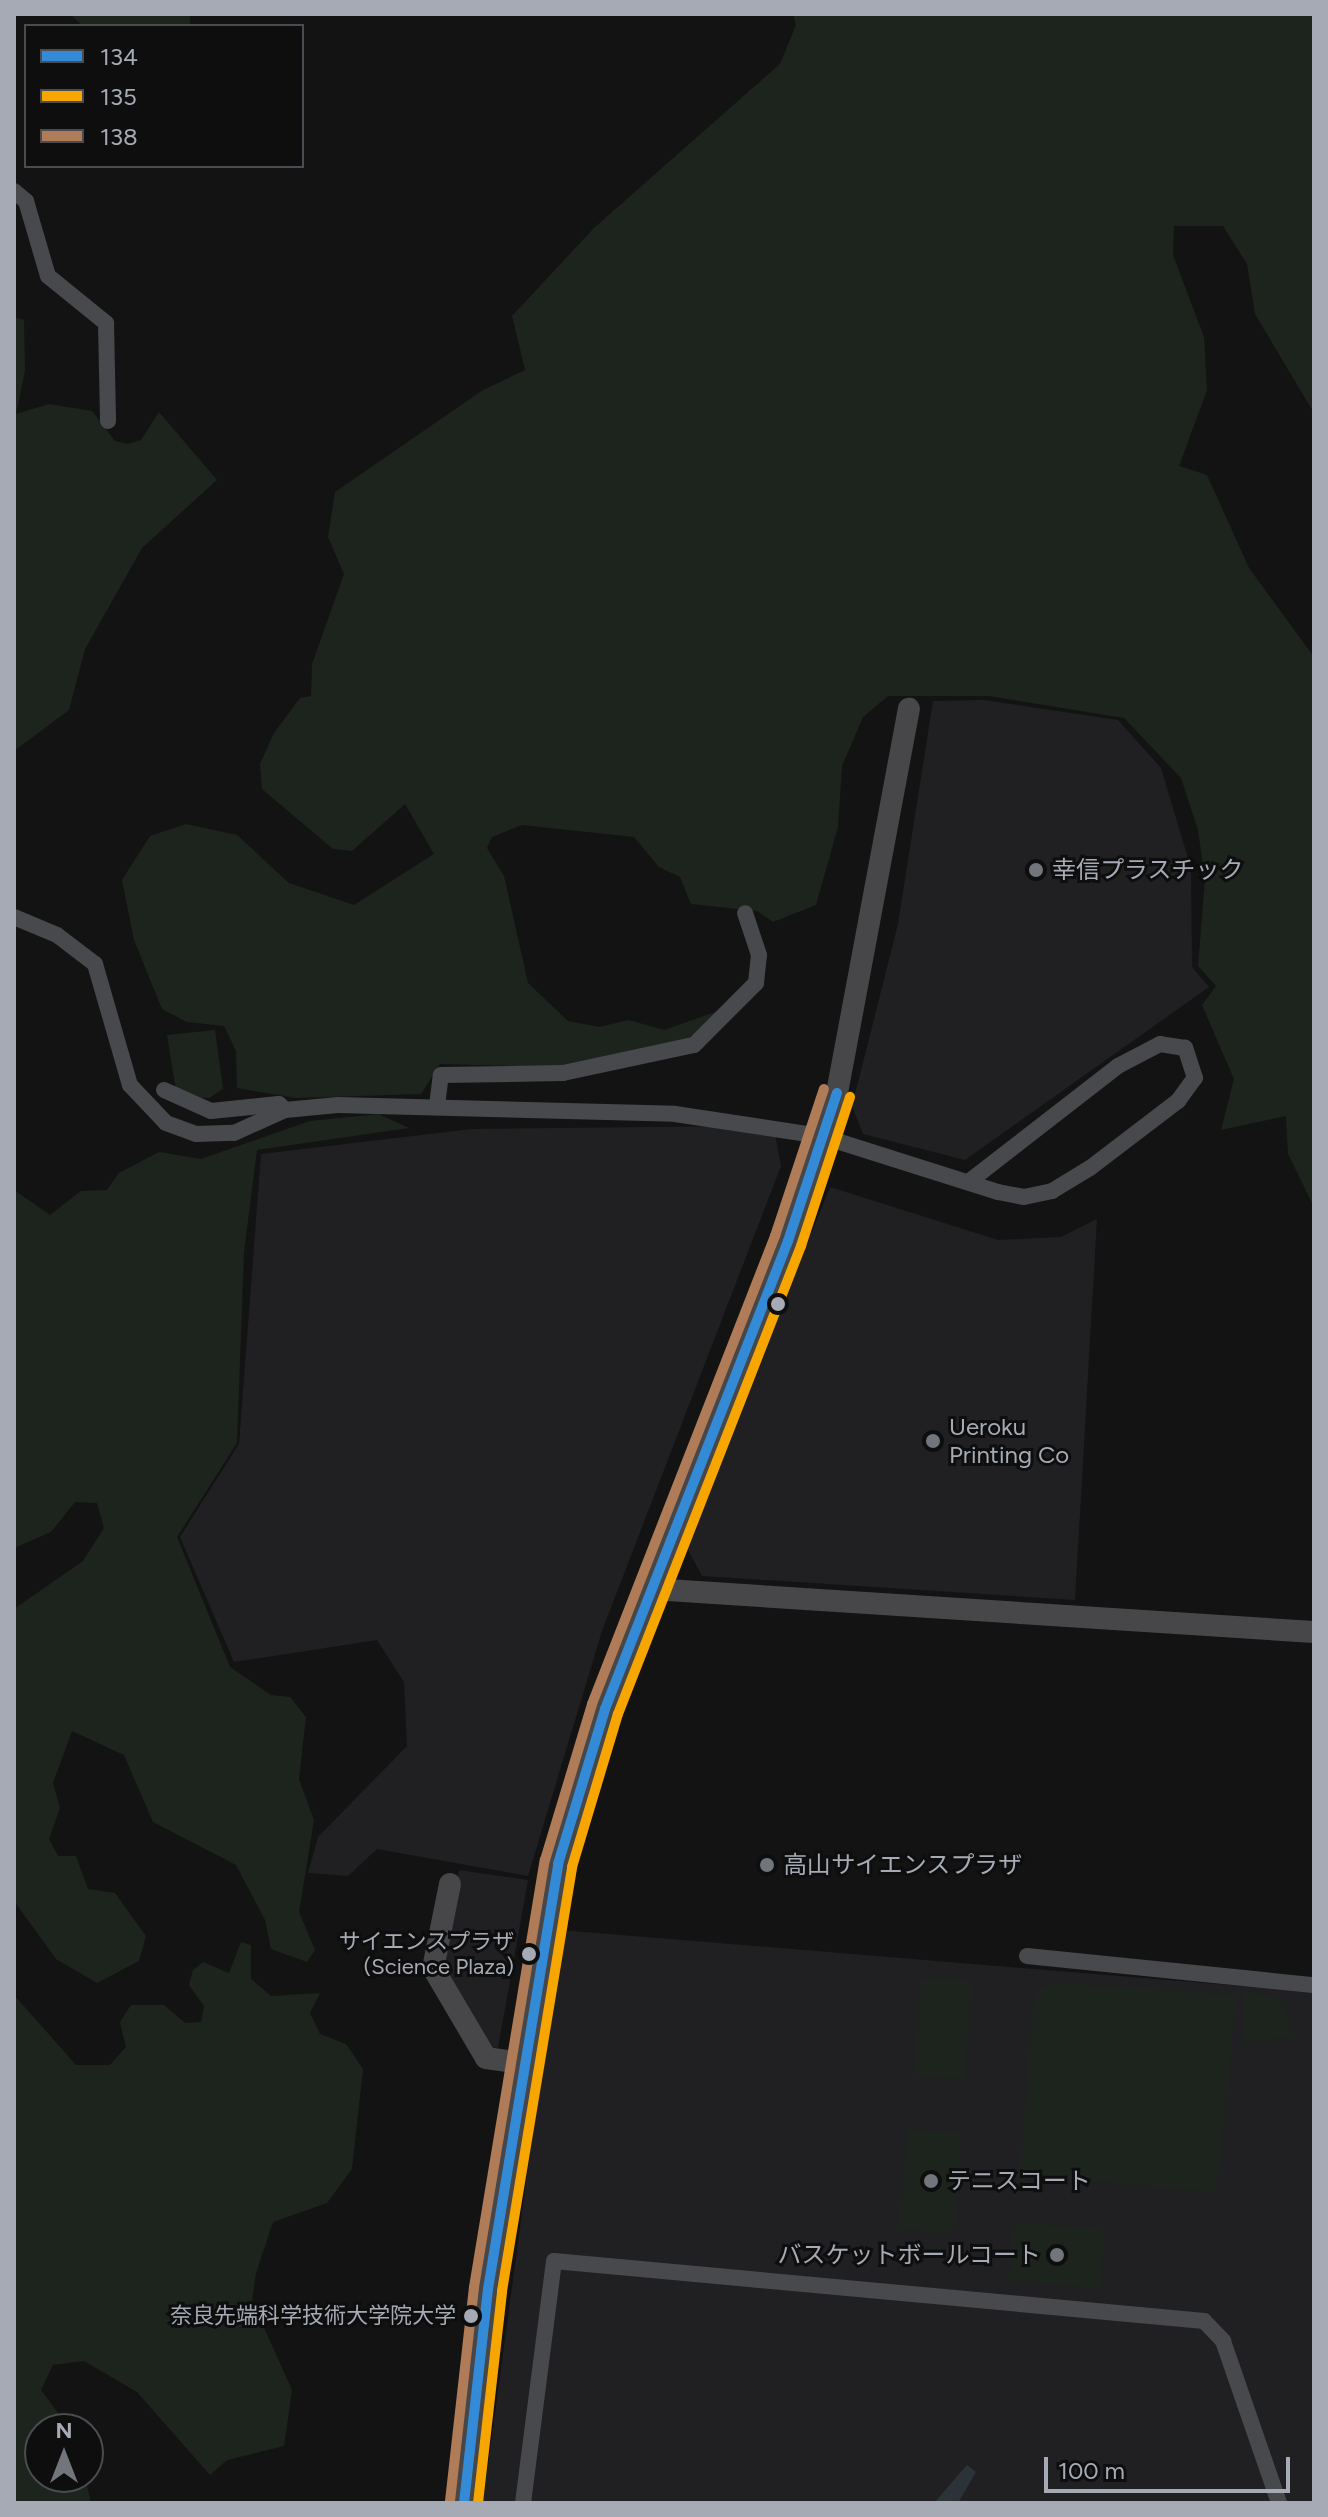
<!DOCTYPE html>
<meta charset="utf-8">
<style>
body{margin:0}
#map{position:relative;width:1328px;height:2517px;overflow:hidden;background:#131314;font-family:Figtree,"Noto Sans JP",sans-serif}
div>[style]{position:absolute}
.built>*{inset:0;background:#202022}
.green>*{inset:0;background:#1d241e}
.water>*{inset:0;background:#2b3338}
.street>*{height:16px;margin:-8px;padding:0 8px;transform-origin:8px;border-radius:8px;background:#48494c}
.secondary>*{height:22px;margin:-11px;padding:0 11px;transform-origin:11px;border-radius:11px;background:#47474a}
.bus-1>*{height:10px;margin:-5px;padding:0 5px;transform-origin:5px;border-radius:5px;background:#338bd7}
.bus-2>*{height:10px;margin:-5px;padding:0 5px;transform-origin:5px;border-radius:5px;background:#f7a600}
.bus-3>*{height:10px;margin:-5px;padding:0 5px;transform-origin:5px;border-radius:5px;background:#b07c57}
.dots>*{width:22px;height:22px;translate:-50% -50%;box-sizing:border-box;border:4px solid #0e0e0f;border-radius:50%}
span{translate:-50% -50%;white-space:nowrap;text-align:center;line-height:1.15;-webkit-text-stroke:6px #0e0e0f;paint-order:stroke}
.bus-label{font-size:22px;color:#a5aab4}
.right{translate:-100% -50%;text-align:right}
.poi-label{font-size:24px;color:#a5aab4}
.left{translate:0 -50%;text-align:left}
.frame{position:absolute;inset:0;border:16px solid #a5aab4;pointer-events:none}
.legend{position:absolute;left:24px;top:24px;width:280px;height:144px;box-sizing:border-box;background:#0e0e0f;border:2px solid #4a4c51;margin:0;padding:10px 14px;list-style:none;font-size:24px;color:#a5aab4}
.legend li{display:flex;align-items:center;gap:16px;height:40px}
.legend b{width:40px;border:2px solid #4a4c51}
.north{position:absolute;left:24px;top:2413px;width:80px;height:80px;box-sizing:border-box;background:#0e0e0f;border:2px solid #4a4c51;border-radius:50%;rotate:0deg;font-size:22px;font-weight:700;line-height:32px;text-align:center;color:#a5aab4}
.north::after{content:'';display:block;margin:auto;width:28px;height:36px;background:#72757c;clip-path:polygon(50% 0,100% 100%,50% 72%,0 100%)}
.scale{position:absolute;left:1044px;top:2457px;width:246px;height:36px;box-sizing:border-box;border:4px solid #a5aab4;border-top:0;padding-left:10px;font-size:24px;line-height:28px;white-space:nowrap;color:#a5aab4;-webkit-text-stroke:6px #0e0e0f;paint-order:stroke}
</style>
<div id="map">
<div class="built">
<div style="clip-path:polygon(984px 700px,1118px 720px,1161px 768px,1191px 868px,1192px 967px,1209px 987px,965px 1160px,863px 1134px,852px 1106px,898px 924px,933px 701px)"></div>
<div style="clip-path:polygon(751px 1126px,775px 1134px,781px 1166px,602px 1631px,528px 1876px,377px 1849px,348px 1876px,308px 1873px,318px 1837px,407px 1746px,404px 1682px,377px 1640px,234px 1662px,180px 1537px,239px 1444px,261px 1154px,472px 1129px)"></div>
<div style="clip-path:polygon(830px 1187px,998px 1240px,1061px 1237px,1097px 1219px,1075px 1600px,702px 1576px,686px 1546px)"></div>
<div style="clip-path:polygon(459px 1870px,528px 1880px,498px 2048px,490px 2047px,440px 1967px)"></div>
<div style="clip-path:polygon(560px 1930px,1314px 1992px,1314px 2503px,483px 2503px)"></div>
</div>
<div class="green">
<div style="clip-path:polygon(70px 14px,190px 14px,190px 26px,83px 26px)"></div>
<div style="clip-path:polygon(793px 14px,1314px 14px,1314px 413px,1255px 314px,1247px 264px,1223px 226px,1174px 226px,1173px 255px,1204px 337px,1207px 390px,1179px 466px,1207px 475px,1249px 568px,1314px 657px,1314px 1207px,1288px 1154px,1286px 1116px,1221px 1130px,1234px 1079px,1202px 1005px,1216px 986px,1198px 966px,1205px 880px,1198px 830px,1181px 778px,1124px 718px,989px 696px,888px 696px,863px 717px,842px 766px,838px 827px,816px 905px,773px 922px,757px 911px,691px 904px,680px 877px,659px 867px,634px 837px,522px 825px,492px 837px,487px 848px,504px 876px,528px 983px,568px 1021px,599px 1027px,629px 1020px,664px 1030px,721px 1010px,683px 1043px,562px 1067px,440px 1064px,421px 1094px,296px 1098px,237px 1088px,236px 1051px,224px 1026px,187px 1022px,162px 1009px,134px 940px,122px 880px,150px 836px,186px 824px,237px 835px,289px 883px,354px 905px,434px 854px,405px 804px,352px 851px,333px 849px,262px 789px,260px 764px,274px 733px,300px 698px,311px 696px,312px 664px,344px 574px,328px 537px,335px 492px,483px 390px,525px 370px,512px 316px,594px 228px,780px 64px,796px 25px)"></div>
<div style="clip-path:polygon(14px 317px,24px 320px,25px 371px,16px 414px,49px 404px,92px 411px,115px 441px,128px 444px,141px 440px,159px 412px,217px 480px,142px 548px,85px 649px,69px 710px,14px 751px)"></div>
<div style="clip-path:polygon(215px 1030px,223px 1089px,209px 1098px,177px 1097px,167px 1035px)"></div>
<div style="clip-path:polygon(378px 1114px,409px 1128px,257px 1150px,244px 1252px,237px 1443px,177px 1537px,230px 1667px,271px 1695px,290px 1697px,306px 1717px,299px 1779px,314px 1820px,299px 1912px,315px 1950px,307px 1962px,271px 1949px,265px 1920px,236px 1865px,153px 1822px,124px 1755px,72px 1731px,53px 1783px,60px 1808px,49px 1839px,58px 1856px,76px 1856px,88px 1889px,115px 1893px,146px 1936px,139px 1961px,97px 1983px,56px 1959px,14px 1901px,14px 1609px,83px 1561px,104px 1528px,97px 1503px,75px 1502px,51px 1532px,14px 1548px,14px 1190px,50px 1215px,81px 1191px,107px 1190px,119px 1173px,159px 1152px,201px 1159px,310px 1121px)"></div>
<div style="clip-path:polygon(241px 1942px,251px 1945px,251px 1979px,271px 1996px,320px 1993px,310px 2013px,320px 2034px,346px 2044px,363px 2069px,352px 2169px,327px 2203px,273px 2222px,256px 2273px,252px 2301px,292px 2390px,284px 2446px,227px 2460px,210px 2475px,137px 2392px,84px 2361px,53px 2365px,41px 2390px,70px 2429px,40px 2429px,40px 2477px,85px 2477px,91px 2503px,14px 2503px,14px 1995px,76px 2065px,110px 2065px,126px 2047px,120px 2022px,131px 2005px,164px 2005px,185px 2023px,201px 2022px,204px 2006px,189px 1985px,193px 1970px,203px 1962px,229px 1973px)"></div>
<div style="clip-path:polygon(922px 1978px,971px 1982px,964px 2079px,915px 2076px)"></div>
<div style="clip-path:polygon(1052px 1983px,1236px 1995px,1216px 2192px,1020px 2174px,1035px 1995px)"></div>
<div style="clip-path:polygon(1245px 1990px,1280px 1999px,1292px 2037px,1244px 2042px)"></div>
<div style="clip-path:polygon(909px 2129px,962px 2134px,953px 2233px,900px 2228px)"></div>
<div style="clip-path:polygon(1015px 2222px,1105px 2230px,1099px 2288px,1009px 2280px)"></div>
</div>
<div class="water">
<div style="clip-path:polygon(967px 2465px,976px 2472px,958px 2503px,934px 2503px)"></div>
</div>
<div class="street">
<div style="left:14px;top:191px;width:16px;rotate:40deg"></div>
<div style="left:26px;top:201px;width:78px;rotate:73.7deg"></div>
<div style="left:48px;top:276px;width:75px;rotate:39deg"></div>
<div style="left:106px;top:323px;width:98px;rotate:88.8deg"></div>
<div style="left:14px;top:917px;width:47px;rotate:22.7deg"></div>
<div style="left:57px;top:935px;width:48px;rotate:37.3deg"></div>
<div style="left:95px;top:964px;width:126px;rotate:73.9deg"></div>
<div style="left:130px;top:1085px;width:52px;rotate:46.5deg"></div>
<div style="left:166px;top:1123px;width:32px;rotate:20deg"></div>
<div style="left:196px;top:1134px;width:38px;rotate:-2deg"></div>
<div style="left:234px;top:1133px;width:56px;rotate:-24.3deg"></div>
<div style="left:285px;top:1110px;width:53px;rotate:-5.4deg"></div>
<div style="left:338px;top:1105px;width:337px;rotate:1.5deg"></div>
<div style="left:675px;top:1114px;width:148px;rotate:8.6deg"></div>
<div style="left:821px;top:1136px;width:186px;rotate:17.6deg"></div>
<div style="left:998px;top:1192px;width:26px;rotate:11deg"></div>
<div style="left:1024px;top:1197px;width:29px;rotate:-12deg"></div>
<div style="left:1052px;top:1191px;width:44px;rotate:-31.2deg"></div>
<div style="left:1090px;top:1168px;width:111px;rotate:-37.3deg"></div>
<div style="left:1178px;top:1101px;width:29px;rotate:-54deg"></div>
<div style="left:1195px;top:1078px;width:32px;rotate:-108deg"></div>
<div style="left:1185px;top:1048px;width:25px;rotate:-171deg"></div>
<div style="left:1160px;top:1044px;width:47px;rotate:152.4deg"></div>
<div style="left:1118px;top:1066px;width:187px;rotate:142.2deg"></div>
<div style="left:164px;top:1090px;width:51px;rotate:24.1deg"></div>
<div style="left:211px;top:1111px;width:68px;rotate:-5.9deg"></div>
<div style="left:279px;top:1104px;width:8px;rotate:45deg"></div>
<div style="left:437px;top:1106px;width:31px;rotate:-83deg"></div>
<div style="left:441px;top:1075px;width:122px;rotate:-0.9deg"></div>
<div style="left:563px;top:1073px;width:134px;rotate:-12.1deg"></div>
<div style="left:694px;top:1045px;width:88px;rotate:-45deg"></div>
<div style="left:756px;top:983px;width:28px;rotate:-84deg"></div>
<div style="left:759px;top:955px;width:44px;rotate:-108.4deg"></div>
<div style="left:1027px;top:1956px;width:288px;rotate:5.8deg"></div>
<div style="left:523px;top:2503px;width:244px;rotate:-82.7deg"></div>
<div style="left:554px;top:2261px;width:653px;rotate:5.27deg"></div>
<div style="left:1204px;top:2321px;width:28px;rotate:46deg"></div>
<div style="left:1223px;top:2341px;width:171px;rotate:70.9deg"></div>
</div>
<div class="secondary">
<div style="left:652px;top:1589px;width:663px;rotate:3.72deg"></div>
<div style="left:450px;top:1884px;width:86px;rotate:101.4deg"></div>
<div style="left:433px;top:1968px;width:104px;rotate:59.5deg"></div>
<div style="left:486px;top:2058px;width:37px;rotate:8deg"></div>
<div style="left:464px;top:2503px;width:215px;rotate:-83.6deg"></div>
<div style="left:488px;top:2289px;width:431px;rotate:-80.6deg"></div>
<div style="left:558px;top:1864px;width:162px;rotate:-73.1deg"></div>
<div style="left:605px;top:1709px;width:503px;rotate:-68.64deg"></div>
<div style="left:788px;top:1241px;width:156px;rotate:-71.7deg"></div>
<div style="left:837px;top:1093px;width:391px;rotate:-79.4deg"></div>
</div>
<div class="bus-1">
<div style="left:464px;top:2503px;width:215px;rotate:-83.6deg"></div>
<div style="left:488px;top:2289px;width:431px;rotate:-80.6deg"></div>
<div style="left:558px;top:1864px;width:162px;rotate:-73.1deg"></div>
<div style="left:605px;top:1709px;width:503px;rotate:-68.64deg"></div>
<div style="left:788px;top:1241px;width:156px;rotate:-71.7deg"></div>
</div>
<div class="bus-2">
<div style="left:478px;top:2503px;width:213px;rotate:-83.5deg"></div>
<div style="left:502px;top:2291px;width:430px;rotate:-80.6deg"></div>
<div style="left:572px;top:1867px;width:160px;rotate:-73.3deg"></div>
<div style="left:618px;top:1714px;width:503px;rotate:-68.64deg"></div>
<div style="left:801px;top:1246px;width:157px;rotate:-71.8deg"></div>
</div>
<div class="bus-3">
<div style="left:450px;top:2501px;width:215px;rotate:-83.6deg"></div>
<div style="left:474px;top:2287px;width:433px;rotate:-80.6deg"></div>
<div style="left:545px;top:1860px;width:163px;rotate:-73.2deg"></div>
<div style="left:592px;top:1704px;width:503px;rotate:-68.64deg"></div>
<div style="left:775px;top:1236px;width:155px;rotate:-71.6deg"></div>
</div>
<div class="dots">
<div style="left:1036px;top:870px;background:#72757c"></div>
<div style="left:778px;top:1304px;background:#a5aab4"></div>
<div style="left:933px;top:1441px;background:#72757c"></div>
<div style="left:767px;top:1865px;background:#72757c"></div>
<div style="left:529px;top:1954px;background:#a5aab4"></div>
<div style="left:931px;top:2181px;background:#72757c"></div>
<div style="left:1057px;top:2255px;background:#72757c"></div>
<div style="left:471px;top:2316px;background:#a5aab4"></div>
</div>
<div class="bus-label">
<span class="right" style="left:514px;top:1954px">サイエンスプラザ<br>(Science Plaza)</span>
<span class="right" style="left:456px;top:2316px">奈良先端科学技術大学院大学</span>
</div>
<div class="poi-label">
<span class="left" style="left:1052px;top:870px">幸信プラスチック</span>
<span class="left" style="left:949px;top:1441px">Ueroku<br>Printing Co</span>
<span class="left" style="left:783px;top:1865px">高山サイエンスプラザ</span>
<span class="left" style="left:947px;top:2181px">テニスコート</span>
<span class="right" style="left:1041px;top:2255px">バスケットボールコート</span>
</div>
<div class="frame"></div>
<ul class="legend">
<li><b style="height:10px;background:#338bd7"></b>134</li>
<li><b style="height:10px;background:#f7a600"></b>135</li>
<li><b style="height:10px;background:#b07c57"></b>138</li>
</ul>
<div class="north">N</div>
<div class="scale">100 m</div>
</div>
